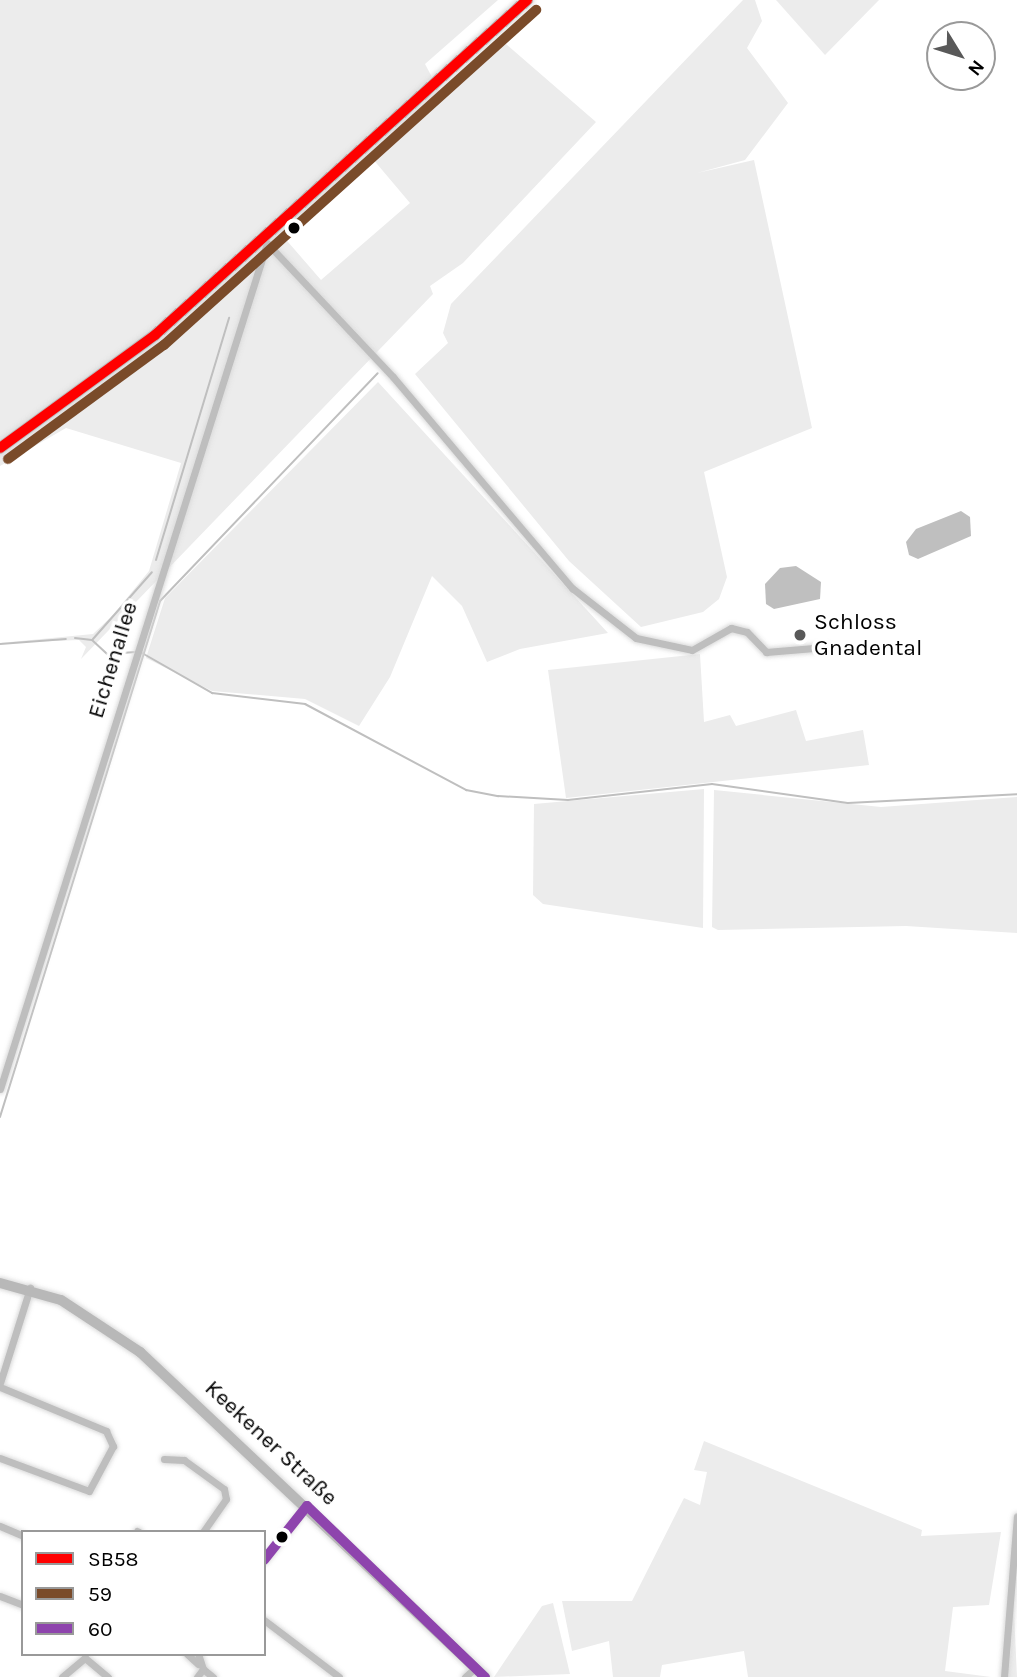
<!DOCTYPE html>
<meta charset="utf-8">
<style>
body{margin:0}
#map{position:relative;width:1017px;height:1677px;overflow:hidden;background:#fff;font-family:Karla,sans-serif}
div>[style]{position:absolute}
.green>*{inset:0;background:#ececec}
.water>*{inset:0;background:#bfbfbf}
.stream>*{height:2px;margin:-1px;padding:0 1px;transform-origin:1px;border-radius:1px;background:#bfbfbf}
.roads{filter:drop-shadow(0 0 2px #dbdbdb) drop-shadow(0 0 2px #dbdbdb)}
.street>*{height:7px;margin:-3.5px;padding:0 3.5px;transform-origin:3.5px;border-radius:3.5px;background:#bebebe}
.secondary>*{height:10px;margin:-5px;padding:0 5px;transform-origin:5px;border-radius:5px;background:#b8b8b8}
.primary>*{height:12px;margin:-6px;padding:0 6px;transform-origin:6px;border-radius:6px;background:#bebebe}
.bus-1>*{height:10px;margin:-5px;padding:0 5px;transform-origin:5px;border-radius:5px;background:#f00}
.bus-2>*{height:10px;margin:-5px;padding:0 5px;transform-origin:5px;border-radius:5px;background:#7a4b2a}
.bus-3>*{height:10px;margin:-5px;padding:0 5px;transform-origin:5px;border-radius:5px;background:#8e44ad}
.dots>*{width:19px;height:19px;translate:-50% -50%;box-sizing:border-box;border:4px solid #fff;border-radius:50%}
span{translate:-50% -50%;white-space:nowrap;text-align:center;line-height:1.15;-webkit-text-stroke:7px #fff;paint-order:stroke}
.poi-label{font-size:23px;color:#000}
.left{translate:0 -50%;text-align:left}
.street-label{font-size:23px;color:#000}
.legend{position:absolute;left:21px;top:1530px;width:245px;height:126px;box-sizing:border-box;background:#fff;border:2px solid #999;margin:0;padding:9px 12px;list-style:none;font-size:21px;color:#000}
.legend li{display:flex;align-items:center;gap:14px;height:35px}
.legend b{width:35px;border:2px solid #999}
.north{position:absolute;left:926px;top:21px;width:70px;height:70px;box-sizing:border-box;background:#fff;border:2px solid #999;border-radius:50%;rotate:128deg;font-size:19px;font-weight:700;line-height:28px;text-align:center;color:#000}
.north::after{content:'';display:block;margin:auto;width:24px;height:32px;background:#595959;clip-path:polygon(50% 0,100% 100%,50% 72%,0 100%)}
</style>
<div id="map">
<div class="green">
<div style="clip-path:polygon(evenodd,0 0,498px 0,425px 64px,442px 96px,506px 44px,596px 122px,463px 263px,430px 286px,433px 294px,81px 659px,86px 647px,79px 640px,0 643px,93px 634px,113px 615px,149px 571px,181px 463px,66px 428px,0 466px,0 0,372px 158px,410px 203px,321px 280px,282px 235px,372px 158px)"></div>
<div style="clip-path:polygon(743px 0,755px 0,762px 21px,747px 48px,788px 103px,745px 160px,697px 173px,754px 160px,812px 428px,704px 472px,727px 577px,719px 599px,703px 612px,641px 627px,569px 561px,415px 374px,448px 343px,443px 333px,451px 304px)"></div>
<div style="clip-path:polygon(776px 0,879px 0,825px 55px)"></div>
<div style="clip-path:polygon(378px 382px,608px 633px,520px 649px,487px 662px,462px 606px,432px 576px,390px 677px,359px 726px,305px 699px,212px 691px,146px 658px,165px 598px)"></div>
<div style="clip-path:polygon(700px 654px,704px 722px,730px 715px,736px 726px,796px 710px,806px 741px,863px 730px,869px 765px,566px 798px,548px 670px)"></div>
<div style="clip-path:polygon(704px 789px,703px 928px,543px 904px,533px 895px,534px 804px)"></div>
<div style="clip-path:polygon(714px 790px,881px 807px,1017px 797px,1017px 933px,906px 926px,718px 930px,712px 927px)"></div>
<div style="clip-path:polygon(704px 1441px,922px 1530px,921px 1536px,1001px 1532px,989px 1605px,953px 1607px,945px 1671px,991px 1677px,748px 1677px,744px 1651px,662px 1665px,660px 1677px,613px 1677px,609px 1641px,572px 1651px,562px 1601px,632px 1601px,684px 1498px,700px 1505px,707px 1472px,694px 1470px)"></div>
<div style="clip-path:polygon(1013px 1591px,1017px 1677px,1007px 1677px,1011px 1650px)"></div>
<div style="clip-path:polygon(553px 1603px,570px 1674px,494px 1677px,542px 1606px)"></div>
</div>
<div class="water">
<div style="clip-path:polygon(961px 511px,970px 517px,971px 536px,918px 559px,909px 555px,906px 542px,916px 529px)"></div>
<div style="clip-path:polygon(796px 566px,821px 582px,820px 599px,774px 609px,766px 604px,765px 584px,780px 568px)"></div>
</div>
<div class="stream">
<div style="left:156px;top:560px;width:253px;rotate:-73.2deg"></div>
<div style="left:75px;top:638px;width:17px;rotate:7deg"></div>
<div style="left:92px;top:640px;width:21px;rotate:43deg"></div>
<div style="left:107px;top:654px;width:29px;rotate:-4deg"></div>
<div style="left:93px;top:639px;width:89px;rotate:-48.6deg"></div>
<div style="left:0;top:644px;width:66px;rotate:-4.3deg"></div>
<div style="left:142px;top:653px;width:81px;rotate:29.7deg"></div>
<div style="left:212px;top:693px;width:94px;rotate:6.7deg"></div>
<div style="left:305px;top:704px;width:183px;rotate:28.1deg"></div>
<div style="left:466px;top:790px;width:33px;rotate:11deg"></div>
<div style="left:498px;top:796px;width:70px;rotate:3.3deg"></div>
<div style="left:568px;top:800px;width:145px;rotate:-6.3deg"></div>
<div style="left:712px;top:784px;width:137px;rotate:8deg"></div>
<div style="left:848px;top:803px;width:169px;rotate:-3deg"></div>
<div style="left:0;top:1117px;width:540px;rotate:-72.77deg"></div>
<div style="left:160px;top:601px;width:315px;rotate:-46.3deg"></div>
</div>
<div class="roads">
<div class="street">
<div style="left:264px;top:240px;width:188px;rotate:46.7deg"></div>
<div style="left:393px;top:377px;width:277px;rotate:49.7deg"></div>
<div style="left:572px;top:588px;width:81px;rotate:38deg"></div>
<div style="left:636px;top:638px;width:57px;rotate:12.1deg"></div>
<div style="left:692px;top:650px;width:45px;rotate:-29.4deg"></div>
<div style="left:731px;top:628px;width:16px;rotate:14deg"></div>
<div style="left:747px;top:632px;width:28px;rotate:46deg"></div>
<div style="left:766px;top:652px;width:60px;rotate:-4.8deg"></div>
<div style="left:0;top:1089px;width:887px;rotate:-72.48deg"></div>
<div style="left:0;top:1383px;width:100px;rotate:-72.5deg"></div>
<div style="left:0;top:1387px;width:115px;rotate:22.5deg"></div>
<div style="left:106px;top:1431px;width:17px;rotate:65deg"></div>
<div style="left:113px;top:1446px;width:51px;rotate:118.1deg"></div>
<div style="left:89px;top:1491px;width:95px;rotate:-159.7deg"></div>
<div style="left:164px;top:1459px;width:20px;rotate:3deg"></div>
<div style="left:184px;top:1460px;width:49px;rotate:35.9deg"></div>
<div style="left:224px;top:1489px;width:10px;rotate:79deg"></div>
<div style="left:226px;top:1499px;width:40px;rotate:124.9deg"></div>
<div style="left:0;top:1526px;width:25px;rotate:23deg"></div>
<div style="left:137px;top:1531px;width:2px;rotate:27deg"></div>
<div style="left:264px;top:1560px;width:68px;rotate:-52.1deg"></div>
<div style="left:0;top:1596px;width:25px;rotate:21deg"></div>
<div style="left:264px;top:1620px;width:94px;rotate:37.2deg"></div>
<div style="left:187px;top:1654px;width:15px;rotate:42deg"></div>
<div style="left:203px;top:1669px;width:13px;rotate:39deg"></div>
<div style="left:62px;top:1677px;width:30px;rotate:-40deg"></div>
<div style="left:85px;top:1658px;width:30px;rotate:40deg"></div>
<div style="left:197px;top:1677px;width:10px;rotate:-53deg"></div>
<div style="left:203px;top:1669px;width:16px;rotate:-108deg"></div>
<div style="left:465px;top:1677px;width:15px;rotate:-42deg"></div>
<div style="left:1004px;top:1677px;width:161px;rotate:-85.4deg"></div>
</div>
<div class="secondary">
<div style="left:0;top:1283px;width:63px;rotate:15.6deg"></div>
<div style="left:61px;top:1300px;width:95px;rotate:33.4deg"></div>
<div style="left:140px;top:1352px;width:474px;rotate:43.3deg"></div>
</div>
<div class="primary">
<div style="left:0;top:448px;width:192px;rotate:-36.1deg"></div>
<div style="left:155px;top:335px;width:501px;rotate:-42deg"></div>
</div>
</div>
<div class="bus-1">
<div style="left:0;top:448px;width:192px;rotate:-36.1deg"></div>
<div style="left:155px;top:335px;width:501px;rotate:-42deg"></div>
</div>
<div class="bus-2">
<div style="left:8px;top:459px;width:193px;rotate:-36.2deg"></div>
<div style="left:164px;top:345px;width:501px;rotate:-42deg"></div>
</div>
<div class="bus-3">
<div style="left:307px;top:1506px;width:247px;rotate:43.9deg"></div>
<div style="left:264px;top:1560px;width:69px;rotate:-51.5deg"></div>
</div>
<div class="dots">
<div style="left:294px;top:228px;background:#000"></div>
<div style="left:800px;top:635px;background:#595959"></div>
<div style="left:282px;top:1537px;background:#000"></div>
</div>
<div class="poi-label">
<span class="left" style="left:814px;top:635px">Schloss<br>Gnadental</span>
</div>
<div class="street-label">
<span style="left:113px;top:660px;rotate:-73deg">Eichenallee</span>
<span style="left:271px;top:1443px;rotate:43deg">Keekener Straße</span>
</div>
<ul class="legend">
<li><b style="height:9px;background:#f00"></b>SB58</li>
<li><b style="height:9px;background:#7a4b2a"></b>59</li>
<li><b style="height:9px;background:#8e44ad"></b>60</li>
</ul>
<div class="north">N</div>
</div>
